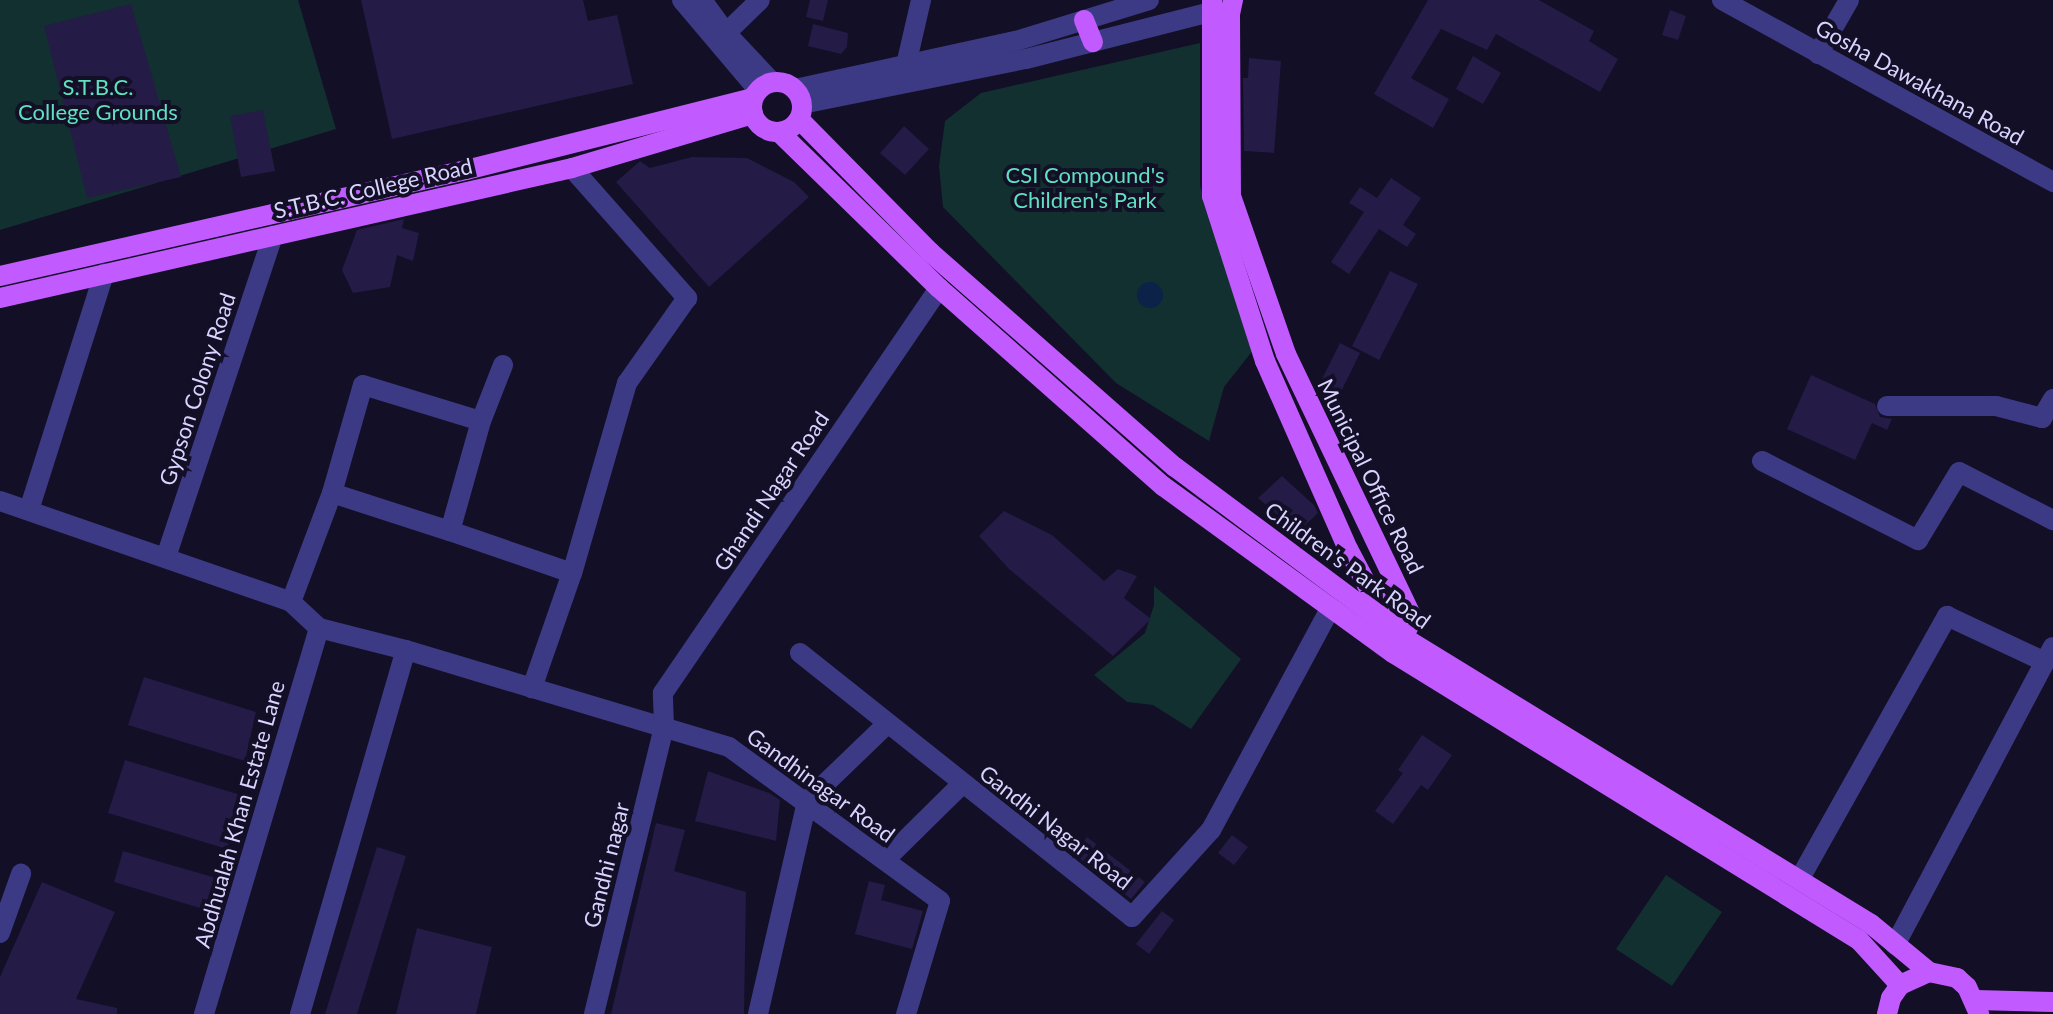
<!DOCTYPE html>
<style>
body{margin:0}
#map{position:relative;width:2053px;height:1014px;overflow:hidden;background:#130f26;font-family:Lato,sans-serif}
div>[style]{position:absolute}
.green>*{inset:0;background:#12302f}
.water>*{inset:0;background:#0c2248}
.round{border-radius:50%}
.building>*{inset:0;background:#241b47}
.minor>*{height:20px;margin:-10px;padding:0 10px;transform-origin:10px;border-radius:10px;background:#3d3a85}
.major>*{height:20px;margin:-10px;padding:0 10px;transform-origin:10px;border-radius:10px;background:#c25bff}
.major>.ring{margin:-10px;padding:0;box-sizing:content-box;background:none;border:20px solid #c25bff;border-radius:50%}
span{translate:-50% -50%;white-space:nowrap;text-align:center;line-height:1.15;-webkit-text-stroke:8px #130f26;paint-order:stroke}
.street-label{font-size:22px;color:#d9d4ff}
.park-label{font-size:22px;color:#5fe0c0}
</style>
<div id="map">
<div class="green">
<div style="clip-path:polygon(0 0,298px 0,336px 129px,0 230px)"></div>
<div style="clip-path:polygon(1200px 43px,1200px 186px,1254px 349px,1224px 387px,1209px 441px,1116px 383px,943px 207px,939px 166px,945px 121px,981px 93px)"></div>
<div style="clip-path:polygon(1154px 586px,1241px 659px,1191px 729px,1153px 705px,1127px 702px,1094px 675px,1145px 633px,1154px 605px)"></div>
<div style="clip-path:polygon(1666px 875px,1722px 912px,1672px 986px,1616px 949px)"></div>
</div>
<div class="water">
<div class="round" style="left:1137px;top:282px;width:26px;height:26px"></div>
</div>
<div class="building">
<div style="clip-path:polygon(361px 0,583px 0,588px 21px,617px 15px,633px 84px,392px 139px)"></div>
<div style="clip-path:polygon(810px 0,828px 0,823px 21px,806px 17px)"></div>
<div style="clip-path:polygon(1428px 0,1539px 0,1594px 31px,1589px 41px,1618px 59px,1600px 92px,1496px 34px,1487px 50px,1441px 29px,1411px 78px,1449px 99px,1433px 128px,1374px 94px)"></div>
<div style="clip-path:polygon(131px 4px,181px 177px,87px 198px,44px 26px)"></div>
<div style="clip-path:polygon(1670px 10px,1686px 16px,1678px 40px,1662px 35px)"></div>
<div style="clip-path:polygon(813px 24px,848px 33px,847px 47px,841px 54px,808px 46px)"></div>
<div style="clip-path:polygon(1473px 56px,1501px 73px,1483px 104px,1456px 89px)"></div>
<div style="clip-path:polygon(1249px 58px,1281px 61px,1274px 153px,1244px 151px,1243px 78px,1248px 78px)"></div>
<div style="clip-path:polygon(263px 110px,275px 171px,241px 177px,230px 116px)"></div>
<div style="clip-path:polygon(904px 126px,929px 149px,905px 175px,880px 153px)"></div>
<div style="clip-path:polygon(692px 157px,747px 158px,794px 182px,809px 197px,709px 287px,616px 182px,640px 161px,650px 168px)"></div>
<div style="clip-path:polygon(1391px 178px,1421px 198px,1403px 225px,1416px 234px,1407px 247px,1379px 229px,1349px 274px,1331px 262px,1364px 212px,1349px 203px,1360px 187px,1377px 198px)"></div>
<div style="clip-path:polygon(404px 219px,402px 228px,419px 233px,413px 261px,397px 255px,390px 287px,353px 293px,342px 270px,357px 230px)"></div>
<div style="clip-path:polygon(1390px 271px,1418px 284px,1379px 360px,1352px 346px)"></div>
<div style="clip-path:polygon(1340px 343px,1360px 353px,1335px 404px,1321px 397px,1317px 389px)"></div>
<div style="clip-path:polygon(1811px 375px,1875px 404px,1880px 417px,1892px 419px,1887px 430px,1872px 423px,1855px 460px,1787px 429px)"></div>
<div style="clip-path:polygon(1282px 476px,1314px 505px,1318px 513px,1298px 532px,1258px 498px)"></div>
<div style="clip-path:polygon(1004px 511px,1052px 535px,1104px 581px,1118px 569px,1137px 576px,1124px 598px,1151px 619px,1113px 656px,1009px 569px,979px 536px)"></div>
<div style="clip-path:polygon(144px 677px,256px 712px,245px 761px,128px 725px)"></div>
<div style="clip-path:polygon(1422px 735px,1452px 755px,1428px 790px,1421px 785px,1393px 824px,1375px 811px,1403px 773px,1398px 770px)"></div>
<div style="clip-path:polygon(125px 760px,244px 796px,227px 849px,108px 813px)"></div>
<div style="clip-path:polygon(708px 771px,769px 793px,780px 800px,776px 841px,695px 821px)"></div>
<div style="clip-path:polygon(656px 823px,685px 830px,674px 871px,746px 892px,744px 1014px,611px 1014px)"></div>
<div style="clip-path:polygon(1232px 835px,1248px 847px,1234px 865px,1218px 853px)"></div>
<div style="clip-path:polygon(1087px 837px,1145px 882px,1131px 899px,1074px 854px)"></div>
<div style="clip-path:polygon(377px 847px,406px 856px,357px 1014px,325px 1014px)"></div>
<div style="clip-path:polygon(123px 851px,223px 880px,213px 912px,114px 882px)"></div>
<div style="clip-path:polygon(869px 881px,885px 885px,881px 900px,923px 911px,912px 949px,855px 934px)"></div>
<div style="clip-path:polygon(42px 882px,115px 912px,76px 999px,117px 1008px,117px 1014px,0 1014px,0 977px)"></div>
<div style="clip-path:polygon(1162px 911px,1174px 920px,1149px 954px,1136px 944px)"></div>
<div style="clip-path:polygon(417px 928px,492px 947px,476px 1014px,396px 1014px)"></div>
</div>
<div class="minor">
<div style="left:682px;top:0;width:118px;rotate:49.8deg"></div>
<div style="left:702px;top:0;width:41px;rotate:54deg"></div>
<div style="left:726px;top:33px;width:67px;rotate:46.8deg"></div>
<div style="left:1722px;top:0;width:378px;rotate:28.8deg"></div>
<div style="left:726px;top:33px;width:47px;rotate:-44.1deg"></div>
<div style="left:1818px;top:54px;width:62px;rotate:-60.1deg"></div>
<div style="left:906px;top:65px;width:67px;rotate:-77deg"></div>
<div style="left:795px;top:89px;width:226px;rotate:-12.3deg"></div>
<div style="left:1016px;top:41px;width:139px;rotate:-17.1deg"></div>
<div style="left:802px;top:104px;width:228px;rotate:-11.4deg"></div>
<div style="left:1026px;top:59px;width:191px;rotate:-14.3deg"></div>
<div style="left:1211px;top:12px;width:19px;rotate:6deg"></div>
<div style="left:572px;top:168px;width:174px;rotate:48.5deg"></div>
<div style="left:687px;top:298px;width:104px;rotate:125.2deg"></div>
<div style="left:627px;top:383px;width:198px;rotate:106.1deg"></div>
<div style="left:503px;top:365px;width:60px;rotate:111.4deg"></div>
<div style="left:481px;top:421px;width:114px;rotate:105.7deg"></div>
<div style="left:450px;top:531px;width:129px;rotate:19deg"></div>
<div style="left:572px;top:573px;width:122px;rotate:109.2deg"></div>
<div style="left:1887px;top:406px;width:109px"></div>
<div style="left:1996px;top:406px;width:48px;rotate:14.6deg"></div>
<div style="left:2042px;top:418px;width:22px;rotate:-60deg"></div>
<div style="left:1762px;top:461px;width:175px;rotate:26.9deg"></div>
<div style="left:1918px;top:540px;width:79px;rotate:-58.9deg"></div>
<div style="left:1959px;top:472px;width:106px;rotate:27.1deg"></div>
<div style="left:332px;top:493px;width:112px;rotate:-74deg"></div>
<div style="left:363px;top:385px;width:123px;rotate:17deg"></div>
<div style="left:0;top:501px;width:308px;rotate:19.1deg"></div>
<div style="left:291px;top:602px;width:38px;rotate:43deg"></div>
<div style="left:319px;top:628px;width:90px;rotate:14.2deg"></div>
<div style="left:406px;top:650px;width:337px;rotate:16.7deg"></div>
<div style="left:729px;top:747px;width:261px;rotate:36.1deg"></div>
<div style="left:940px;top:901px;width:118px;rotate:106.7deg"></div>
<div style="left:29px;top:510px;width:248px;rotate:-72.4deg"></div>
<div style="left:166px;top:557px;width:338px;rotate:-71.6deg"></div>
<div style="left:291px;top:602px;width:116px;rotate:-69.4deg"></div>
<div style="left:332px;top:493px;width:124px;rotate:17.9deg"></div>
<div style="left:800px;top:653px;width:424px;rotate:38.5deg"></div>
<div style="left:1132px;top:917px;width:118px;rotate:-47.8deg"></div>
<div style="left:1211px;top:830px;width:251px;rotate:-61.7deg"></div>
<div style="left:885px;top:860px;width:108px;rotate:-44.6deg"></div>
<div style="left:1799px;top:880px;width:303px;rotate:-60.7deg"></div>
<div style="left:1947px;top:616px;width:108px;rotate:25.1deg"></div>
<div style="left:0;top:933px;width:63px;rotate:-70.4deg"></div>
<div style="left:1895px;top:945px;width:337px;rotate:-62.1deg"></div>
<div style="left:204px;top:1014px;width:403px;rotate:-73.4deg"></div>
<div style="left:300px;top:1014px;width:379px;rotate:-73.8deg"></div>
<div style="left:594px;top:1014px;width:295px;rotate:-76.3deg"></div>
<div style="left:664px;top:727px;width:34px;rotate:-92deg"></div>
<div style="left:663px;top:693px;width:490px;rotate:-55.7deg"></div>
<div style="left:758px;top:1014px;width:219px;rotate:-77deg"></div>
<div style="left:807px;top:801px;width:110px;rotate:-43.9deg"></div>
</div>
<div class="major">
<div style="left:1212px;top:0;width:196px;rotate:90deg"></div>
<div style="left:1212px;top:196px;width:173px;rotate:72.2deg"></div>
<div style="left:1265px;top:361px;width:206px;rotate:66.2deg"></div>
<div style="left:1348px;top:549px;width:43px;rotate:62.2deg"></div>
<div style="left:1368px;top:587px;width:42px;rotate:54.8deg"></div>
<div style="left:1233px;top:0;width:14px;rotate:102deg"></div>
<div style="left:1230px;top:14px;width:182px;rotate:89.7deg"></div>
<div style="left:1231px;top:196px;width:167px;rotate:70.8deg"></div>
<div style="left:1286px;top:354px;width:294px;rotate:64.4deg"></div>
<div style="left:1413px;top:619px;width:32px;rotate:120deg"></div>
<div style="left:1084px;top:20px;width:24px;rotate:68deg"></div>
<div class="ring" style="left:752px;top:82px;width:30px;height:30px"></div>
<div style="left:799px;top:119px;width:187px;rotate:45.4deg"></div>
<div style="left:930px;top:252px;width:326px;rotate:41.3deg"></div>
<div style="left:1175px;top:467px;width:284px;rotate:36.7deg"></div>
<div style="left:1403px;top:637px;width:549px;rotate:31.52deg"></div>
<div style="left:1871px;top:924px;width:75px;rotate:39.6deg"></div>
<div style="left:779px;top:132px;width:223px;rotate:44.3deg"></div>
<div style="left:939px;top:288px;width:299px;rotate:41.5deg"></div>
<div style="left:1163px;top:486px;width:284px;rotate:36deg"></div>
<div style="left:1393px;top:653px;width:547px;rotate:31.63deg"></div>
<div style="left:1859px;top:940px;width:61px;rotate:47.7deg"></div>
<div style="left:0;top:276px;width:478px;rotate:-12.8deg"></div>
<div style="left:466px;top:170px;width:296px;rotate:-14.1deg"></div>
<div style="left:0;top:298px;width:587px;rotate:-12.8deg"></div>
<div style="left:572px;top:168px;width:189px;rotate:-16.6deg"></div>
<div style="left:1975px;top:1000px;width:78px;rotate:1.5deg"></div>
<div style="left:1887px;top:1014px;width:16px;rotate:-76deg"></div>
<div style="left:1891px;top:998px;width:16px;rotate:-55deg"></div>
<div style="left:1900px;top:985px;width:32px;rotate:-24deg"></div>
<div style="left:1929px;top:972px;width:29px;rotate:12deg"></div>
<div style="left:1957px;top:978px;width:13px;rotate:42deg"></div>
<div style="left:1967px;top:987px;width:30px;rotate:66deg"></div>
</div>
<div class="street-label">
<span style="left:1920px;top:82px;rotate:29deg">Gosha Dawakhana Road</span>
<span style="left:373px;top:188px;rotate:-13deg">S.T.B.C. College Road</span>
<span style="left:197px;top:389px;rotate:-72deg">Gypson Colony Road</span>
<span style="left:1371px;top:476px;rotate:64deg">Municipal Office Road</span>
<span style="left:771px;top:491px;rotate:-56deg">Ghandi Nagar Road</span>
<span style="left:1348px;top:565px;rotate:36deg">Children's Park Road</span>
<span style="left:821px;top:785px;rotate:36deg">Gandhinagar Road</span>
<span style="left:239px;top:814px;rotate:-74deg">Abdhualah Khan Estate Lane</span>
<span style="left:1056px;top:827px;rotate:38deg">Gandhi Nagar Road</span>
<span style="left:606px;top:865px;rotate:-76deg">Gandhi nagar</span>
</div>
<div class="park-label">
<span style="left:98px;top:99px">S.T.B.C.<br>College Grounds</span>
<span style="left:1085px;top:187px">CSI Compound's<br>Children's Park</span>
</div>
</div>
